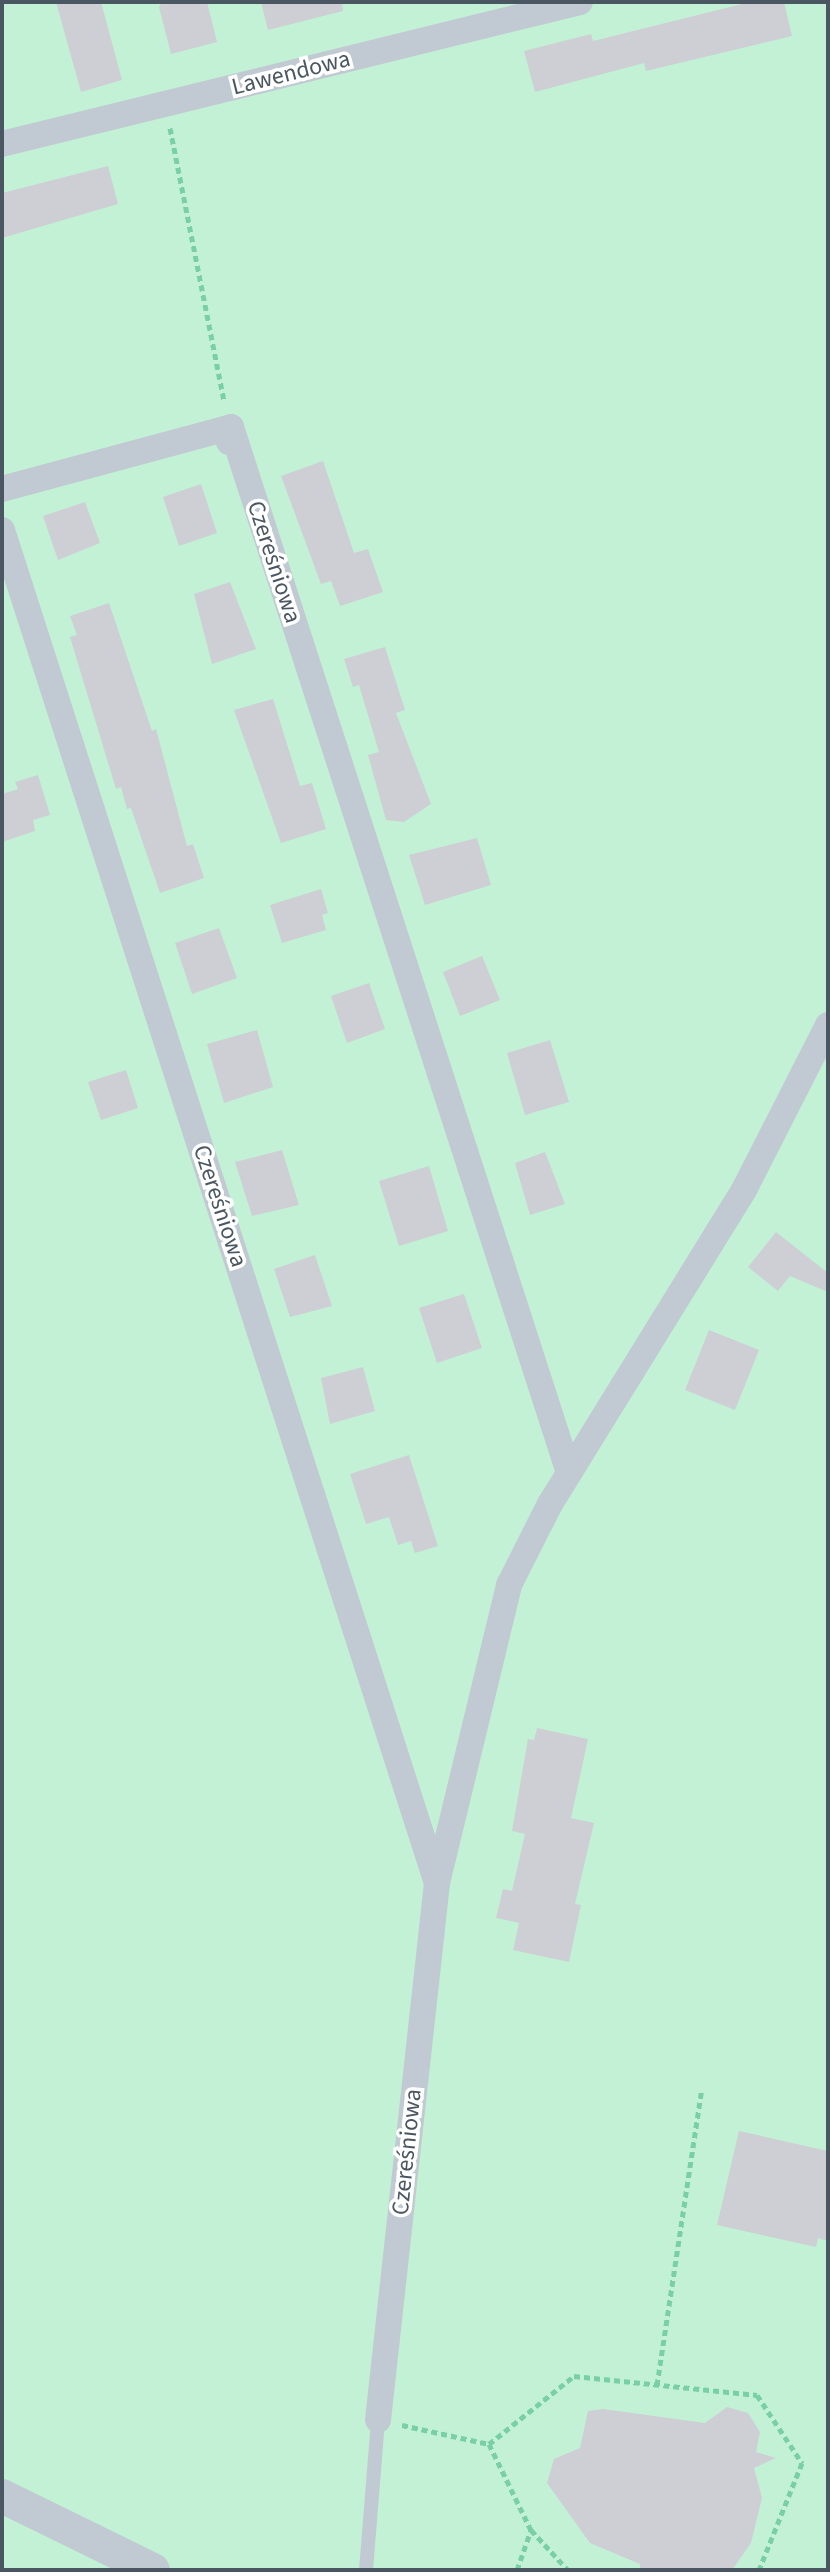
<!DOCTYPE html>
<meta charset="utf-8">
<style>
body{margin:0}
#map{position:relative;width:830px;height:2572px;overflow:hidden;background:#f5f3f3;font-family:"Source Sans 3",sans-serif}
div>[style]{position:absolute}
.green>*{inset:0;background:#c3f1d5}
.building>*{inset:0;background:#cdcfd5}
.path>*{height:5px;margin-top:-2.5px;transform-origin:0;background:repeating-linear-gradient(90deg,#7ad0a6 0 6px,transparent 0 10px)}
.service>*{height:14px;margin:-7px;padding:0 7px;transform-origin:7px;border-radius:7px;background:#c1cad2}
.minor>*{height:26px;margin:-13px;padding:0 13px;transform-origin:13px;border-radius:13px;background:#c1cad2}
.tertiary>*{height:34px;margin:-17px;padding:0 17px;transform-origin:17px;border-radius:17px;background:#c1cad2}
span{translate:-50% -50%;white-space:nowrap;text-align:center;line-height:1.15;-webkit-text-stroke:7px #fff;paint-order:stroke}
.street-label{font-size:24px;color:#4a5661}
.frame{position:absolute;inset:0;border:4px solid #4a5661;pointer-events:none}
</style>
<div id="map">
<div class="green">
<div style="clip-path:polygon(2px 2px,828px 2px,828px 2570px,2px 2570px)"></div>
</div>
<div class="building">
<div style="clip-path:polygon(56px 2px,101px 2px,122px 80px,81px 92px)"></div>
<div style="clip-path:polygon(162px 2px,207px 2px,217px 42px,171px 54px,159px 7px)"></div>
<div style="clip-path:polygon(261px 2px,342px 2px,343px 11px,268px 30px)"></div>
<div style="clip-path:polygon(750px 2px,784px 2px,792px 36px,646px 71px,644px 63px,535px 92px,524px 51px,591px 34px,593px 41px)"></div>
<div style="clip-path:polygon(108px 166px,118px 204px,2px 238px,2px 193px)"></div>
<div style="clip-path:polygon(323px 461px,354px 553px,368px 549px,383px 592px,340px 606px,331px 581px,321px 584px,281px 476px)"></div>
<div style="clip-path:polygon(201px 484px,217px 533px,179px 546px,163px 497px)"></div>
<div style="clip-path:polygon(85px 502px,100px 543px,58px 560px,43px 516px)"></div>
<div style="clip-path:polygon(230px 582px,256px 649px,212px 664px,194px 594px)"></div>
<div style="clip-path:polygon(109px 603px,152px 731px,156px 729px,187px 846px,193px 844px,204px 878px,160px 893px,131px 808px,127px 809px,121px 787px,116px 789px,70px 637px,77px 635px,70px 616px)"></div>
<div style="clip-path:polygon(385px 647px,405px 710px,396px 713px,431px 804px,404px 822px,386px 820px,368px 755px,379px 752px,359px 685px,353px 687px,344px 659px)"></div>
<div style="clip-path:polygon(273px 699px,300px 786px,312px 783px,326px 829px,281px 843px,234px 710px)"></div>
<div style="clip-path:polygon(38px 775px,50px 815px,33px 820px,35px 831px,2px 842px,2px 794px,18px 789px,15px 782px)"></div>
<div style="clip-path:polygon(477px 838px,491px 885px,425px 905px,409px 855px)"></div>
<div style="clip-path:polygon(321px 889px,328px 913px,322px 915px,326px 930px,282px 943px,270px 905px)"></div>
<div style="clip-path:polygon(219px 928px,237px 978px,192px 994px,175px 943px)"></div>
<div style="clip-path:polygon(482px 956px,500px 1000px,460px 1016px,443px 972px)"></div>
<div style="clip-path:polygon(369px 983px,385px 1029px,347px 1043px,331px 996px)"></div>
<div style="clip-path:polygon(257px 1030px,273px 1087px,224px 1103px,207px 1044px)"></div>
<div style="clip-path:polygon(550px 1040px,569px 1102px,525px 1115px,507px 1053px)"></div>
<div style="clip-path:polygon(126px 1070px,138px 1108px,101px 1120px,88px 1082px)"></div>
<div style="clip-path:polygon(282px 1150px,299px 1205px,252px 1216px,235px 1162px)"></div>
<div style="clip-path:polygon(545px 1152px,565px 1204px,530px 1215px,515px 1163px)"></div>
<div style="clip-path:polygon(429px 1166px,448px 1231px,399px 1246px,379px 1181px)"></div>
<div style="clip-path:polygon(776px 1232px,828px 1273px,828px 1292px,790px 1276px,778px 1291px,748px 1267px)"></div>
<div style="clip-path:polygon(315px 1255px,332px 1306px,290px 1317px,274px 1269px)"></div>
<div style="clip-path:polygon(464px 1294px,482px 1348px,437px 1363px,419px 1308px)"></div>
<div style="clip-path:polygon(709px 1330px,759px 1350px,735px 1410px,685px 1390px)"></div>
<div style="clip-path:polygon(363px 1367px,375px 1411px,330px 1424px,321px 1378px)"></div>
<div style="clip-path:polygon(409px 1455px,438px 1546px,415px 1553px,411px 1541px,398px 1545px,389px 1517px,366px 1524px,350px 1474px)"></div>
<div style="clip-path:polygon(537px 1728px,588px 1739px,571px 1818px,594px 1823px,575px 1904px,581px 1905px,569px 1962px,513px 1950px,519px 1923px,496px 1918px,503px 1889px,512px 1891px,525px 1834px,512px 1831px,528px 1739px,534px 1740px)"></div>
<div style="clip-path:polygon(739px 2131px,828px 2151px,828px 2241px,818px 2238px,816px 2247px,717px 2225px)"></div>
<div style="clip-path:polygon(727px 2407px,748px 2413px,760px 2432px,756px 2452px,776px 2458px,754px 2468px,762px 2498px,751px 2543px,732px 2570px,640px 2570px,640px 2564px,590px 2543px,547px 2483px,554px 2459px,580px 2448px,588px 2411px,603px 2409px,705px 2423px)"></div>
</div>
<div class="path">
<div style="left:170px;top:128px;width:278px;rotate:78.8deg"></div>
<div style="left:657px;top:2385px;width:299px;rotate:-81.4deg"></div>
<div style="left:402px;top:2425px;width:89px;rotate:12.3deg"></div>
<div style="left:489px;top:2444px;width:109px;rotate:-38.7deg"></div>
<div style="left:574px;top:2376px;width:184px;rotate:5.9deg"></div>
<div style="left:757px;top:2395px;width:82px;rotate:56.5deg"></div>
<div style="left:802px;top:2463px;width:115px;rotate:111.9deg"></div>
<div style="left:489px;top:2444px;width:96px;rotate:64deg"></div>
<div style="left:531px;top:2530px;width:54px;rotate:47.2deg"></div>
<div style="left:517px;top:2570px;width:42px;rotate:-70.7deg"></div>
</div>
<div class="service">
<div style="left:366px;top:2570px;width:150px;rotate:-85.4deg"></div>
</div>
<div class="minor">
<div style="left:2px;top:144px;width:595px;rotate:-13.8deg"></div>
<div style="left:231px;top:427px;width:1099px;rotate:72.09deg"></div>
<div style="left:2px;top:489px;width:237px;rotate:-15.1deg"></div>
<div style="left:231px;top:427px;width:15px;rotate:98deg"></div>
<div style="left:2px;top:530px;width:1421px;rotate:72.18deg"></div>
<div style="left:378px;top:2420px;width:540px;rotate:-83.73deg"></div>
<div style="left:437px;top:1883px;width:307px;rotate:-76.4deg"></div>
<div style="left:509px;top:1585px;width:91px;rotate:-63.2deg"></div>
<div style="left:550px;top:1504px;width:371px;rotate:-58.3deg"></div>
<div style="left:745px;top:1188px;width:183px;rotate:-63deg"></div>
</div>
<div class="tertiary">
<div style="left:2px;top:2496px;width:168px;rotate:26.1deg"></div>
</div>
<div class="street-label">
<span style="left:291px;top:73px;rotate:-14deg">Lawendowa</span>
<span style="left:274px;top:562px;rotate:72deg">Czereśniowa</span>
<span style="left:220px;top:1206px;rotate:72deg">Czereśniowa</span>
<span style="left:407px;top:2152px;rotate:-84deg">Czereśniowa</span>
</div>
<div class="frame"></div>
</div>
